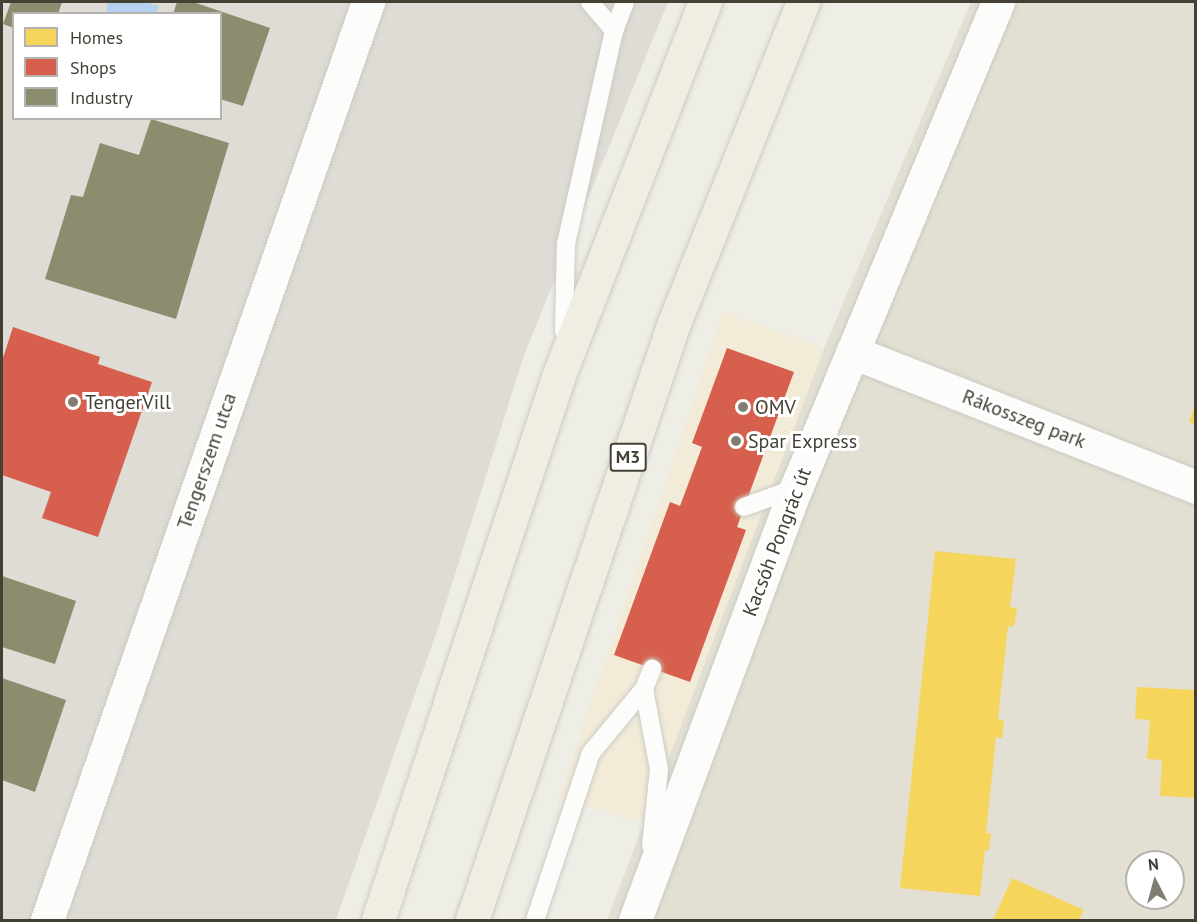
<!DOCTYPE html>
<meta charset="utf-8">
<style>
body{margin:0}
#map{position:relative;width:1197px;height:922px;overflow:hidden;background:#eeede6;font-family:"PT Sans",sans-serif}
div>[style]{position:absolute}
.residential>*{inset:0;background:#e3e0d3}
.commercial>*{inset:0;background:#f2ebd8}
.industrial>*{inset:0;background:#dedcd4}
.water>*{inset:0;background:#b4d1ef}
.homes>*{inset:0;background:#f6d55c}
.shops>*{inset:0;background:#d6604d}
.industry>*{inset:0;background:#8c8c6e}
.roads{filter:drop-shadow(0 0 2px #cccbc4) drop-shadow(0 0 2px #cccbc4)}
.service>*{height:18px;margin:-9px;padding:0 9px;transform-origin:9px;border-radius:9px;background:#fcfcfb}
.minor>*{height:33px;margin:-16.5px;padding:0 16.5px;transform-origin:16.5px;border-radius:16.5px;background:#fcfcfb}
.tertiary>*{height:33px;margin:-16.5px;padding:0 16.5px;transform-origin:16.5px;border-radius:16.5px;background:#fcfcfb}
.primary>*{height:33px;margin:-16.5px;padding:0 16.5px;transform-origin:16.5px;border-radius:16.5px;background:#f0eee2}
.dots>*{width:16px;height:16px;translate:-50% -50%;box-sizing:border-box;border:3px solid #fff;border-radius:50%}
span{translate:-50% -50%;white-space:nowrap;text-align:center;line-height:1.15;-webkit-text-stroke:6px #fff;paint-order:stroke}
.shield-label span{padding:2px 4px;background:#fff;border:2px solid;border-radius:4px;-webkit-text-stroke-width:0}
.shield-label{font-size:18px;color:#444033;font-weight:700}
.poi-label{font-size:20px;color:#444033}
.left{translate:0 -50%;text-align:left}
.street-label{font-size:20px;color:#444033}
.frame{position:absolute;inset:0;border:3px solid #444033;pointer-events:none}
.legend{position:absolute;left:12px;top:12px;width:210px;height:108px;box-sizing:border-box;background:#fff;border:2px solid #b4b3ad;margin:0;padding:8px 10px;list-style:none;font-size:18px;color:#444033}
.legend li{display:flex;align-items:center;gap:12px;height:30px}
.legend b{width:30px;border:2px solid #b4b3ad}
.north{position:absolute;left:1125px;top:850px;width:60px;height:60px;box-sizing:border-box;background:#fff;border:2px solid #b4b3ad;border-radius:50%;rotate:354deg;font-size:16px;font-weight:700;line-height:24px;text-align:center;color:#444033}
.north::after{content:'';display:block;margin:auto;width:21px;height:27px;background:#807d72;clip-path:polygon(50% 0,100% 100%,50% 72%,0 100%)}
</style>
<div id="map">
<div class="residential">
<div style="clip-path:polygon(evenodd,971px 2px,1195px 2px,1195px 920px,607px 920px,824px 348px,971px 2px,1137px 862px,1173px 862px,1173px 898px,1137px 898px,1137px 862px)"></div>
</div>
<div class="commercial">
<div style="clip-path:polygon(723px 312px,824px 348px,644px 823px,559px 798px)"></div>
</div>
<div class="industrial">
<div style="clip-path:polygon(evenodd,2px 2px,668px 2px,524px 355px,438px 628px,336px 920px,2px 920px,2px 2px,14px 14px,220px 14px,220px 118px,14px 118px,14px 14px)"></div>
</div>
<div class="water">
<div style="clip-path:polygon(108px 2px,144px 2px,159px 6px,156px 13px,106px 13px)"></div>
</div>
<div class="homes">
<div style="clip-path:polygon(1195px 405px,1196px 405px,1196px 425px,1189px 422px)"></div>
<div style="clip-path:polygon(935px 551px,1016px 559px,1010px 607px,1017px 608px,1014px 627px,1008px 626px,998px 719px,1004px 720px,1002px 738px,996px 737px,986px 833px,991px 833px,989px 850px,985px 850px,980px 896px,900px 888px)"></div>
<div style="clip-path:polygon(1137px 687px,1196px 690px,1196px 798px,1160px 796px,1162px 760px,1147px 759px,1150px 720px,1135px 719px)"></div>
<div style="clip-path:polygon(1012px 878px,1084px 910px,1079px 920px,993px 920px)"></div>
</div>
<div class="shops">
<div style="clip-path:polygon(13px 327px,100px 357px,98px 364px,152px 382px,98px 537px,42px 518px,51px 492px,2px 475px,2px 361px)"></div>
<div style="clip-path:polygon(727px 348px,794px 372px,737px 527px,746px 530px,690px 682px,614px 655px,670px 502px,680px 506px,702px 447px,692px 443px)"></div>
</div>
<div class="industry">
<div style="clip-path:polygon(11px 2px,62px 2px,58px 14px,14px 14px,14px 28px,3px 24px)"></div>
<div style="clip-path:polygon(177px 2px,193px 2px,270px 28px,243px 106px,220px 99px,220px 14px,173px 14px)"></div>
<div style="clip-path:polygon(151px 119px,229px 143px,176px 319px,45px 279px,71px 195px,83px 197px,100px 143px,139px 155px)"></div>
<div style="clip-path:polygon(2px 576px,76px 601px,55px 664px,2px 647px)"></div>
<div style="clip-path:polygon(2px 678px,66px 700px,35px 792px,2px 780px)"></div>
</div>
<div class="roads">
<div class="service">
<div style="left:590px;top:2px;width:38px;rotate:50deg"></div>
<div style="left:564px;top:331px;width:87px;rotate:-88.7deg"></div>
<div style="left:566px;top:244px;width:218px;rotate:-77.3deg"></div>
<div style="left:614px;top:31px;width:31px;rotate:-69deg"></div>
<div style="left:744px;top:507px;width:55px;rotate:-20.1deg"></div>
<div style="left:644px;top:689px;width:81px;rotate:79.4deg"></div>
<div style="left:659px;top:769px;width:77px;rotate:95.9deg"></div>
<div style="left:535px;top:920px;width:176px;rotate:-71.5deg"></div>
<div style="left:591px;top:753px;width:83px;rotate:-50.4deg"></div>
<div style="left:644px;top:689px;width:22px;rotate:-68deg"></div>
</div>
<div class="minor">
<div style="left:852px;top:352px;width:370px;rotate:21.4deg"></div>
<div style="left:47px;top:920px;width:973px;rotate:-70.73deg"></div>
</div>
<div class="tertiary">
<div style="left:635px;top:920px;width:461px;rotate:-69.6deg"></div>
<div style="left:796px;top:488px;width:526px;rotate:-67.43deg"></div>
</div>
<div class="primary">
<div style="left:378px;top:920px;width:577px;rotate:-71.63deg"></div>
<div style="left:560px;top:372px;width:397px;rotate:-68.6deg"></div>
<div style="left:472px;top:920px;width:630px;rotate:-71.31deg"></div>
<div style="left:674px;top:323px;width:346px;rotate:-68.1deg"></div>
</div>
</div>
<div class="dots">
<div style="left:73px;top:402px;background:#807d72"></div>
<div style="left:743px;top:407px;background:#807d72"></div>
<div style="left:736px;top:441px;background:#807d72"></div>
</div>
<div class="shield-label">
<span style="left:628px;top:457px">M3</span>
</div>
<div class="poi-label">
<span class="left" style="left:85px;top:402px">TengerVill</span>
<span class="left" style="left:755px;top:407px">OMV</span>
<span class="left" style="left:748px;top:441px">Spar Express</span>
</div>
<div class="street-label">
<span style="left:1024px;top:419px;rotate:21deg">Rákosszeg park</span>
<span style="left:207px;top:461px;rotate:-71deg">Tengerszem utca</span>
<span style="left:777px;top:542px;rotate:-69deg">Kacsóh Pongrác út</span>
</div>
<div class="frame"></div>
<ul class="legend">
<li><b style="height:16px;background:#f6d55c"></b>Homes</li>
<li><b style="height:16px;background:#d6604d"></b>Shops</li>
<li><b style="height:16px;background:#8c8c6e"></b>Industry</li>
</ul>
<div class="north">N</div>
</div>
